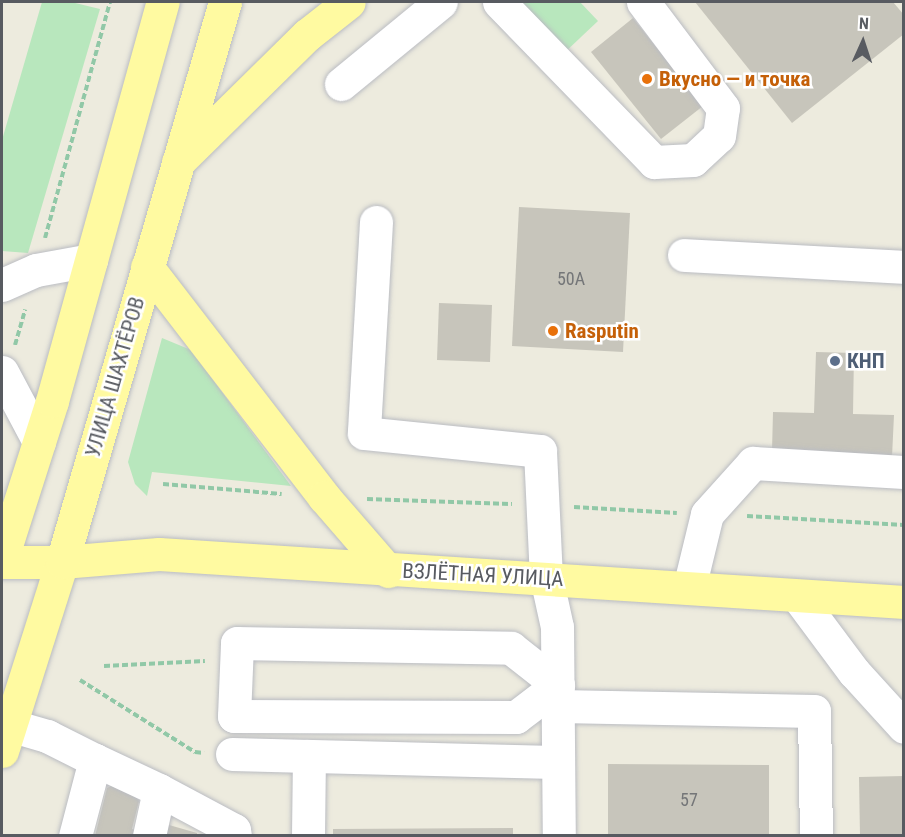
<!DOCTYPE html>
<meta charset="utf-8">
<style>
body{margin:0}
#map{position:relative;width:905px;height:837px;overflow:hidden;background:#edebde;font-family:"Roboto Condensed",sans-serif}
div>[style]{position:absolute}
.green>*{inset:0;background:#b8e7bd}
.building>*{inset:0;background:#c7c5bb}
.path>*{height:4px;margin-top:-2px;transform-origin:0;background:repeating-linear-gradient(90deg,#91c8a7 0 6px,transparent 0 9px)}
.roads{filter:drop-shadow(0 0 2px #babcc2) drop-shadow(0 0 2px #babcc2)}
.minor>*{height:33px;margin:-16.5px;padding:0 16.5px;transform-origin:16.5px;border-radius:16.5px;background:#fff}
.major>*{height:33px;margin:-16.5px;padding:0 16.5px;transform-origin:16.5px;border-radius:16.5px;background:#fffaa1}
.dots>*{width:16px;height:16px;translate:-50% -50%;box-sizing:border-box;border:3px solid #fff;border-radius:50%}
span{translate:-50% -50%;white-space:nowrap;text-align:center;line-height:1.15;-webkit-text-stroke:5px #fff;paint-order:stroke}
.number-label{font-size:18px;color:#747678}
.number-label span{-webkit-text-stroke-width:0}
.food-label{font-size:21px;color:#c56008;font-weight:700}
.left{translate:0 -50%;text-align:left}
.service-label{font-size:21px;color:#4e5e75;font-weight:700}
.street-label{font-size:21px;color:#585b61}
.frame{position:absolute;inset:0;border:3px solid #585b61;pointer-events:none}
.north{position:absolute;left:833px;top:12px;width:60px;height:60px;-webkit-text-stroke:4px #fff;paint-order:stroke;rotate:3deg;font-size:16px;font-weight:700;line-height:24px;text-align:center;color:#585b61}
.north::after{content:'';display:block;margin:auto;width:21px;height:27px;background:#585b61;clip-path:polygon(50% 0,100% 100%,50% 72%,0 100%)}
</style>
<div id="map">
<div class="green">
<div style="clip-path:polygon(42px 2px,71px 2px,100px 9px,28px 253px,2px 251px,2px 140px)"></div>
<div style="clip-path:polygon(514px 2px,580px 2px,598px 21px,563px 54px)"></div>
<div style="clip-path:polygon(162px 338px,191px 350px,291px 486px,152px 472px,147px 496px,135px 484px,128px 462px)"></div>
</div>
<div class="building">
<div style="clip-path:polygon(695px 2px,893px 2px,904px 15px,904px 34px,792px 123px)"></div>
<div style="clip-path:polygon(633px 18px,703px 106px,661px 139px,591px 52px)"></div>
<div style="clip-path:polygon(519px 207px,630px 213px,623px 352px,512px 346px)"></div>
<div style="clip-path:polygon(439px 303px,492px 305px,490px 362px,437px 360px)"></div>
<div style="clip-path:polygon(816px 352px,854px 353px,853px 414px,894px 415px,892px 457px,772px 451px,773px 412px,814px 413px)"></div>
<div style="clip-path:polygon(608px 764px,769px 765px,769px 836px,608px 836px)"></div>
<div style="clip-path:polygon(904px 776px,904px 836px,860px 836px,859px 777px)"></div>
<div style="clip-path:polygon(123px 780px,139px 801px,132px 829px,152px 836px,95px 836px,107px 788px)"></div>
<div style="clip-path:polygon(162px 823px,197px 833px,197px 836px,159px 836px)"></div>
<div style="clip-path:polygon(513px 828px,513px 836px,333px 836px,333px 829px)"></div>
</div>
<div class="path">
<div style="left:45px;top:238px;width:245px;rotate:-74.6deg"></div>
<div style="left:15px;top:345px;width:37px;rotate:-74deg"></div>
<div style="left:163px;top:484px;width:119px;rotate:4.8deg"></div>
<div style="left:367px;top:499px;width:145px;rotate:2deg"></div>
<div style="left:574px;top:507px;width:103px;rotate:3.3deg"></div>
<div style="left:747px;top:516px;width:157px;rotate:3.3deg"></div>
<div style="left:104px;top:666px;width:101px;rotate:-2.8deg"></div>
<div style="left:80px;top:680px;width:136px;rotate:32.1deg"></div>
<div style="left:195px;top:752px;width:9px;rotate:6deg"></div>
</div>
<div class="roads">
<div class="minor">
<div style="left:499px;top:2px;width:223px;rotate:45.9deg"></div>
<div style="left:654px;top:162px;width:39px;rotate:-3deg"></div>
<div style="left:693px;top:160px;width:35px;rotate:-43deg"></div>
<div style="left:719px;top:136px;width:28px;rotate:-82deg"></div>
<div style="left:723px;top:108px;width:133px;rotate:-127deg"></div>
<div style="left:341px;top:84px;width:129px;rotate:-39.4deg"></div>
<div style="left:376px;top:222px;width:211px;rotate:93.3deg"></div>
<div style="left:364px;top:433px;width:177px;rotate:5.8deg"></div>
<div style="left:540px;top:451px;width:126px;rotate:87.3deg"></div>
<div style="left:546px;top:577px;width:51px;rotate:77.6deg"></div>
<div style="left:557px;top:627px;width:209px;rotate:89.5deg"></div>
<div style="left:684px;top:255px;width:220px;rotate:3.1deg"></div>
<div style="left:2px;top:285px;width:37px;rotate:-24deg"></div>
<div style="left:36px;top:270px;width:56px;rotate:-10.3deg"></div>
<div style="left:2px;top:372px;width:79px;rotate:62.1deg"></div>
<div style="left:689px;top:588px;width:76px;rotate:-76.3deg"></div>
<div style="left:707px;top:514px;width:69px;rotate:-48deg"></div>
<div style="left:753px;top:463px;width:151px;rotate:3.4deg"></div>
<div style="left:798px;top:597px;width:94px;rotate:53.3deg"></div>
<div style="left:854px;top:672px;width:74px;rotate:47.7deg"></div>
<div style="left:237px;top:643px;width:274px;rotate:1deg"></div>
<div style="left:511px;top:648px;width:60px;rotate:38.2deg"></div>
<div style="left:558px;top:685px;width:53px;rotate:142.7deg"></div>
<div style="left:516px;top:717px;width:282px;rotate:-179.8deg"></div>
<div style="left:234px;top:716px;width:73px;rotate:-87.6deg"></div>
<div style="left:558px;top:706px;width:256px;rotate:1.1deg"></div>
<div style="left:814px;top:711px;width:125px;rotate:89.1deg"></div>
<div style="left:9px;top:725px;width:40px;rotate:16deg"></div>
<div style="left:47px;top:736px;width:54px;rotate:26.6deg"></div>
<div style="left:95px;top:760px;width:79px;rotate:104.7deg"></div>
<div style="left:232px;top:754px;width:77px;rotate:1.5deg"></div>
<div style="left:95px;top:760px;width:71px;rotate:25.1deg"></div>
<div style="left:159px;top:790px;width:85px;rotate:28.1deg"></div>
<div style="left:234px;top:830px;width:6px;rotate:81deg"></div>
<div style="left:149px;top:836px;width:47px;rotate:-77.7deg"></div>
<div style="left:308px;top:836px;width:80px;rotate:-89.3deg"></div>
<div style="left:309px;top:756px;width:249px;rotate:1.4deg"></div>
</div>
<div class="major">
<div style="left:178px;top:162px;width:181px;rotate:-44.6deg"></div>
<div style="left:307px;top:35px;width:53px;rotate:-38.2deg"></div>
<div style="left:147px;top:267px;width:290px;rotate:52.4deg"></div>
<div style="left:324px;top:497px;width:98px;rotate:49.1deg"></div>
<div style="left:2px;top:558px;width:165px;rotate:-72.3deg"></div>
<div style="left:52px;top:401px;width:414px;rotate:-74.5deg"></div>
<div style="left:2px;top:562px;width:60px"></div>
<div style="left:62px;top:562px;width:97px;rotate:-4.7deg"></div>
<div style="left:159px;top:554px;width:747px;rotate:3.69deg"></div>
<div style="left:2px;top:751px;width:198px;rotate:-72.4deg"></div>
<div style="left:62px;top:562px;width:583px;rotate:-73.77deg"></div>
</div>
</div>
<div class="dots">
<div style="left:647px;top:79px;background:#e8710a"></div>
<div style="left:553px;top:331px;background:#e8710a"></div>
<div style="left:835px;top:361px;background:#5c6f8a"></div>
</div>
<div class="number-label">
<span style="left:571px;top:279px">50А</span>
<span style="left:689px;top:800px">57</span>
</div>
<div class="food-label">
<span class="left" style="left:659px;top:79px">Вкусно — и точка</span>
<span class="left" style="left:565px;top:331px">Rasputin</span>
</div>
<div class="service-label">
<span class="left" style="left:847px;top:361px">КНП</span>
</div>
<div class="street-label">
<span style="left:115px;top:377px;rotate:-74deg">УЛИЦА ШАХТЁРОВ</span>
<span style="left:483px;top:575px;rotate:3deg">ВЗЛЁТНАЯ УЛИЦА</span>
</div>
<div class="frame"></div>
<div class="north">N</div>
</div>
